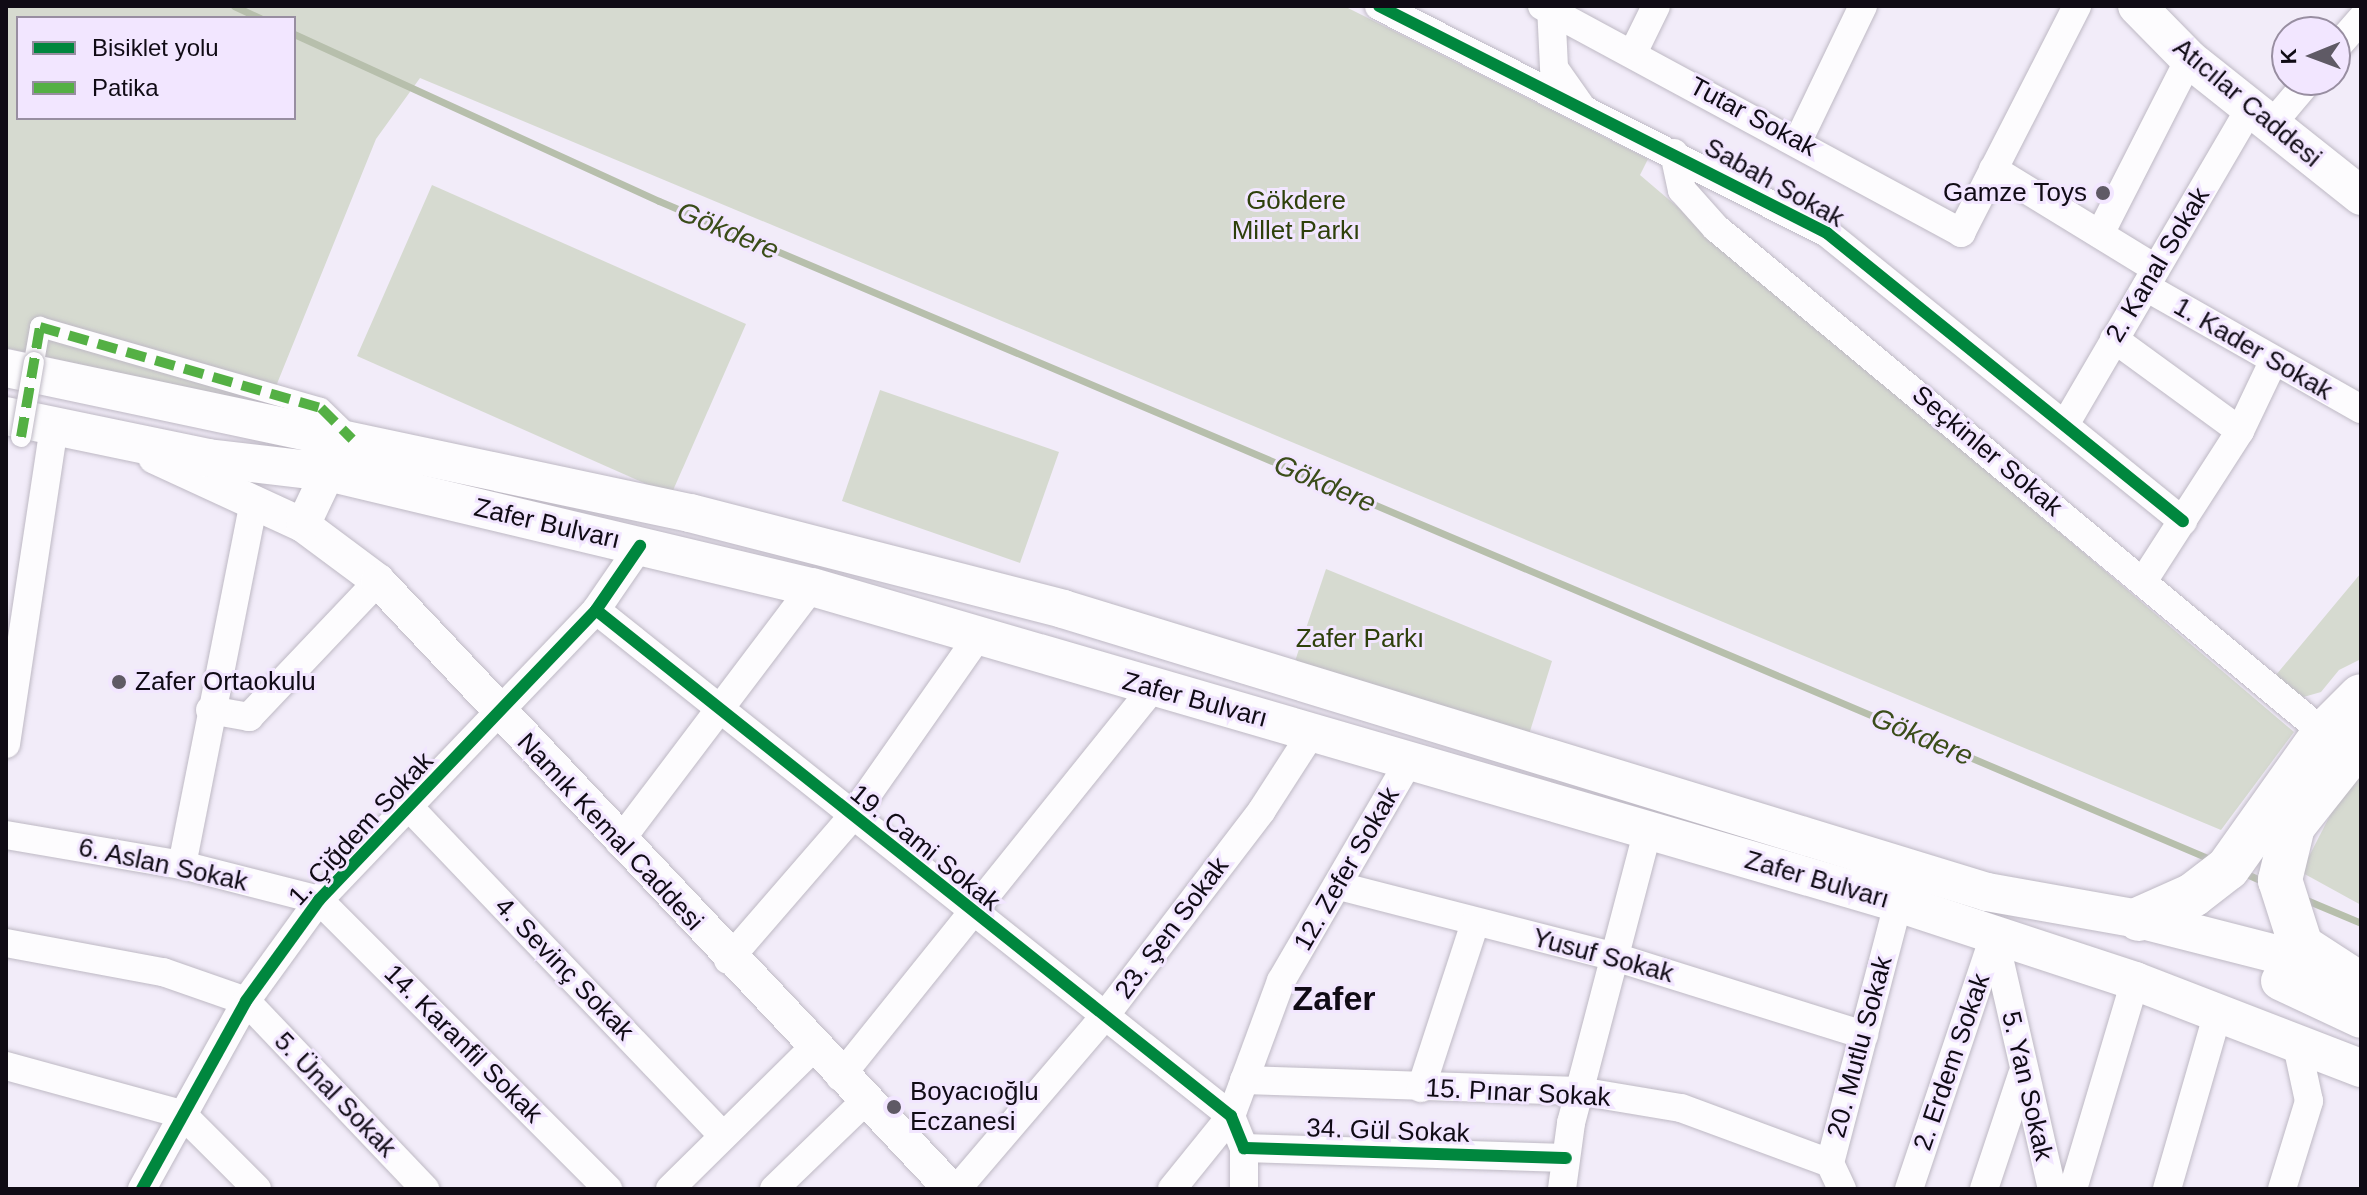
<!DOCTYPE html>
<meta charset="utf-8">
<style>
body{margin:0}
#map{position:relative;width:2367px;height:1195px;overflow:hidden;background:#f2ecf9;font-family:Arial,sans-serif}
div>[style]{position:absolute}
.green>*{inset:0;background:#d6dad0}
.stream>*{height:7px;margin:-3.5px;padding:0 3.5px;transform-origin:3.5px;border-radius:3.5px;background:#b7bfac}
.roads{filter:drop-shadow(0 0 2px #beb9c4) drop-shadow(0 0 2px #beb9c4)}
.pedestrian>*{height:20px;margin:-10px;padding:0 10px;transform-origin:10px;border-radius:10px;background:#fdfcfe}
.minor>*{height:28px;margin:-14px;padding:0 14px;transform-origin:14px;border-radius:14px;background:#fdfcfe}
.tertiary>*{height:34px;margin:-17px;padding:0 17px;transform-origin:17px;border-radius:17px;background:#fdfcfe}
.secondary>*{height:38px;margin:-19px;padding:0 19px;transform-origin:19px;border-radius:19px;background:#fdfcfe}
.trunk>*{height:44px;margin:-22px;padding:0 22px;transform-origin:22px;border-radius:22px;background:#fdfcfe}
.bridges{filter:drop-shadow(0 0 2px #beb9c4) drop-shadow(0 0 2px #beb9c4)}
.pedestrian-bridge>*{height:20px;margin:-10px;padding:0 10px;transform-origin:10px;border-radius:10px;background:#fdfcfe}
.quiet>*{height:10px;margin-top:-5px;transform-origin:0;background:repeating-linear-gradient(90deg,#54b044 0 20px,transparent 0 30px)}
.cycleway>*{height:12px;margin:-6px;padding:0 6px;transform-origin:6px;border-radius:6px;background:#00873e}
.dots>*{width:22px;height:22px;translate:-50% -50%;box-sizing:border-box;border:4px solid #f2e6ff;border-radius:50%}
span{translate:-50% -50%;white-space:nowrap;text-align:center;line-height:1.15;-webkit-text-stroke:6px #f2e6ff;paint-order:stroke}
.street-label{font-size:26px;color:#100b15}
.poi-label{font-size:26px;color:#100b15}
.right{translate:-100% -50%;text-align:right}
.left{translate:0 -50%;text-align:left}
.park-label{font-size:26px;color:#2e400b}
.water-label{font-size:28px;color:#3b4d1a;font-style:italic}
.district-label{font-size:34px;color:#100b15;font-weight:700}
.frame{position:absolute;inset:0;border:8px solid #100b15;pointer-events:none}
.legend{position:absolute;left:16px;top:16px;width:280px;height:104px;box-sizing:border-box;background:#f2e6ff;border:2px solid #988ea1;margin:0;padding:10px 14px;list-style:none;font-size:24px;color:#100b15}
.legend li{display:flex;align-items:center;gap:16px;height:40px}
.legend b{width:40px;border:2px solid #988ea1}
.north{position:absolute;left:2271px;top:16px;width:80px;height:80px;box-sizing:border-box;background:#f2e6ff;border:2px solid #988ea1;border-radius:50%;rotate:269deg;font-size:22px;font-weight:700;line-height:32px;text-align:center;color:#100b15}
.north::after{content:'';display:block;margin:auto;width:28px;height:36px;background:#5f5a65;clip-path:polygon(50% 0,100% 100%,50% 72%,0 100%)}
</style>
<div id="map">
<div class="green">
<div style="clip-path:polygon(evenodd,6px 6px,1344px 6px,1648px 159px,1640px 175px,2294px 732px,2221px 830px,420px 78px,376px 139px,268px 406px,6px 348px,6px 6px,18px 18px,294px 18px,294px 118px,18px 118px,18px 18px)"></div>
<div style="clip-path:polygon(432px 185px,746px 324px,671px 495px,357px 356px)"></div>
<div style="clip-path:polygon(880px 390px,1059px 452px,1020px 563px,842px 501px)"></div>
<div style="clip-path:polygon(1326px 569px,1552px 661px,1526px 744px,1291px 673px)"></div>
<div style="clip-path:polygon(2361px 573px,2361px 659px,2339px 670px,2321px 692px,2293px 700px,2271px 681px)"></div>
<div style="clip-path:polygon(2361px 755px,2361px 905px,2301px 872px)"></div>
</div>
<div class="stream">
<div style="left:234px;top:6px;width:29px;rotate:25deg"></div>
<div style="left:294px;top:34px;width:401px;rotate:24.6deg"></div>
<div style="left:659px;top:201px;width:1687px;rotate:22.99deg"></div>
<div style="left:2242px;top:872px;width:27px;rotate:24deg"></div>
<div style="left:2304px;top:899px;width:62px;rotate:22.8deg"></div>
</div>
<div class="roads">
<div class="pedestrian">
<div style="left:34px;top:362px;width:36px;rotate:-80deg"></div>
<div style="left:40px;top:327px;width:292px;rotate:16.1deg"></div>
<div style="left:321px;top:408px;width:40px;rotate:44deg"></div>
</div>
<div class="minor">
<div style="left:1379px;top:6px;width:502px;rotate:26.87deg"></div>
<div style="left:1827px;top:233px;width:458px;rotate:39deg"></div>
<div style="left:1542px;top:6px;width:477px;rotate:28.4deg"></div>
<div style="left:1961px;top:233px;width:255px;rotate:-62.9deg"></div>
<div style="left:1551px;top:6px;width:62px;rotate:87.2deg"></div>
<div style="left:1554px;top:68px;width:45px;rotate:54.9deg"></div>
<div style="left:2335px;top:49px;width:40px;rotate:-49deg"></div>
<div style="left:1633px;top:53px;width:52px;rotate:-63.9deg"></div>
<div style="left:2272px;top:124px;width:57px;rotate:-49.9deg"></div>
<div style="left:1798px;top:141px;width:150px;rotate:-64.3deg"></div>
<div style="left:1674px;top:153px;width:38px;rotate:78deg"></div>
<div style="left:1682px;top:190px;width:51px;rotate:48.2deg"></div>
<div style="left:1716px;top:228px;width:790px;rotate:39.71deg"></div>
<div style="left:1993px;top:169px;width:191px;rotate:31.5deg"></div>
<div style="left:2100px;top:234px;width:196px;rotate:-63deg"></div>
<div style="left:2146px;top:287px;width:247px;rotate:29.6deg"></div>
<div style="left:2114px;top:339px;width:156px;rotate:36.1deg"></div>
<div style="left:2066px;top:423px;width:366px;rotate:-59.7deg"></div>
<div style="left:2144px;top:580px;width:177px;rotate:-57.2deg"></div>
<div style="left:2240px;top:431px;width:74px;rotate:-64.5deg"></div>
<div style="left:596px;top:610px;width:812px;rotate:38.55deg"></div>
<div style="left:1231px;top:1116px;width:35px;rotate:68deg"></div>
<div style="left:1244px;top:1148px;width:322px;rotate:1.8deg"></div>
<div style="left:210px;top:710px;width:40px;rotate:10deg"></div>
<div style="left:249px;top:717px;width:187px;rotate:-46.5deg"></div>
<div style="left:6px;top:744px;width:323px;rotate:-81.4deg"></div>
<div style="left:408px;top:806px;width:453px;rotate:46.3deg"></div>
<div style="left:6px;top:835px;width:179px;rotate:9.7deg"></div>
<div style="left:182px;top:865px;width:141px;rotate:14.3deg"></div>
<div style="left:319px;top:900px;width:409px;rotate:45deg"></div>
<div style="left:619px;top:842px;width:320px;rotate:-52.9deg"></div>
<div style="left:182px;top:865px;width:372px;rotate:-78.8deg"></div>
<div style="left:1339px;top:886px;width:285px;rotate:14.4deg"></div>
<div style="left:1615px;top:957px;width:261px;rotate:17.4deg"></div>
<div style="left:1994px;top:936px;width:260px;rotate:77.1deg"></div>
<div style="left:6px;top:943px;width:160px;rotate:10.5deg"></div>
<div style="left:163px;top:972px;width:88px;rotate:19.3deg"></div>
<div style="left:246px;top:1001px;width:260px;rotate:46.4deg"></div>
<div style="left:728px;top:960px;width:188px;rotate:-49.1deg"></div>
<div style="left:851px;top:818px;width:220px;rotate:-55deg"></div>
<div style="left:6px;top:1066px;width:182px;rotate:15.3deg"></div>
<div style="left:182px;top:1114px;width:106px;rotate:45deg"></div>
<div style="left:840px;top:1077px;width:496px;rotate:-51.2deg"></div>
<div style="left:1244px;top:1080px;width:335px;rotate:1.9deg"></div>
<div style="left:1579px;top:1091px;width:103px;rotate:9.5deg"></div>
<div style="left:1681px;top:1108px;width:159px;rotate:20.3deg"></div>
<div style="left:1421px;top:1088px;width:174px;rotate:-71.9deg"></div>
<div style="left:1244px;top:1148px;width:41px;rotate:90deg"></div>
<div style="left:142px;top:1189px;width:215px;rotate:-61deg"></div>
<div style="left:246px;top:1001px;width:125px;rotate:-54.1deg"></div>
<div style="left:319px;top:900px;width:401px;rotate:-46.3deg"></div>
<div style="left:596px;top:610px;width:78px;rotate:-55.5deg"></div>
<div style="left:670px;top:1189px;width:199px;rotate:-44.6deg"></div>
<div style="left:774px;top:1189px;width:124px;rotate:-44deg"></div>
<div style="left:957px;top:1189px;width:226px;rotate:-49.5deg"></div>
<div style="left:1104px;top:1017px;width:260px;rotate:-52.6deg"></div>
<div style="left:1262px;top:810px;width:94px;rotate:-57.2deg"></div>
<div style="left:1172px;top:1189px;width:94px;rotate:-51.1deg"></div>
<div style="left:1231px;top:1116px;width:144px;rotate:-69.7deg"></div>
<div style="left:1281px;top:981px;width:258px;rotate:-59.8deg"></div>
<div style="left:1562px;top:1189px;width:67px;rotate:-82.2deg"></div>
<div style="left:1571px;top:1123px;width:303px;rotate:-75.3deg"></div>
<div style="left:1842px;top:1189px;width:29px;rotate:-115deg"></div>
<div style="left:1830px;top:1163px;width:269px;rotate:-75.3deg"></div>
<div style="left:1909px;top:1189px;width:267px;rotate:-71.4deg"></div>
<div style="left:1984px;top:1189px;width:120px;rotate:-71.6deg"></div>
<div style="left:2073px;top:1189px;width:217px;rotate:-73.4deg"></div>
<div style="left:2167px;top:1189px;width:184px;rotate:-73.9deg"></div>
<div style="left:2282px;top:1189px;width:92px;rotate:-72.9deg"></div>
<div style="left:2309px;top:1101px;width:61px;rotate:-102.2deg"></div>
</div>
<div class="tertiary">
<div style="left:155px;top:457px;width:163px;rotate:24.7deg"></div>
<div style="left:303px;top:525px;width:94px;rotate:36.7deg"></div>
<div style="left:378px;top:581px;width:835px;rotate:46.7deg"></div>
<div style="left:303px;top:525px;width:59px;rotate:-64.7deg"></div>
<div style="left:328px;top:472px;width:24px;rotate:-112deg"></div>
</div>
<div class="secondary">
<div style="left:2137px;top:6px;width:74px;rotate:45.5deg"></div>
<div style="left:2189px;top:59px;width:220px;rotate:38.5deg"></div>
<div style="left:6px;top:368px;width:699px;rotate:11.97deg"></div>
<div style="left:690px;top:513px;width:385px;rotate:14.4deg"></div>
<div style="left:1063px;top:609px;width:966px;rotate:17.03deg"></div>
<div style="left:1987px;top:892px;width:154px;rotate:10.1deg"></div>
<div style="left:2139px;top:919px;width:137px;rotate:14.3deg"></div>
<div style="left:2272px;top:953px;width:63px;rotate:22.5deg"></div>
<div style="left:6px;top:416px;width:206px;rotate:11.7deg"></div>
<div style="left:208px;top:458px;width:121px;rotate:6.7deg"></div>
<div style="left:328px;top:472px;width:497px;rotate:13.4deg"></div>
<div style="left:812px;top:587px;width:1131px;rotate:16.22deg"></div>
<div style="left:1898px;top:903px;width:250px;rotate:18.2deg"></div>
<div style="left:2135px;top:981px;width:242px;rotate:21.1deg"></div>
<div style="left:2280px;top:981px;width:89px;rotate:25.1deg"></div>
</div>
<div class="trunk">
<div style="left:2361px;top:740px;width:110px;rotate:128.3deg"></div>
<div style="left:2293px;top:826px;width:56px;rotate:103.5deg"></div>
<div style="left:2280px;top:880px;width:69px;rotate:72.3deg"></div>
<div style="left:2301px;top:946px;width:72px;rotate:33deg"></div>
<div style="left:2139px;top:919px;width:59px;rotate:-24deg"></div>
<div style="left:2193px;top:895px;width:44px;rotate:-37.6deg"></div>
<div style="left:2228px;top:868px;width:166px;rotate:-54.6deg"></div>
<div style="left:2324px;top:733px;width:52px;rotate:-45deg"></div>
</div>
</div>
<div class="bridges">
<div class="pedestrian-bridge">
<div style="left:21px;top:437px;width:76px;rotate:-80.2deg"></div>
</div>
</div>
<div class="quiet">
<div style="left:21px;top:437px;width:112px;rotate:-80.2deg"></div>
<div style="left:40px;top:327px;width:292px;rotate:16.1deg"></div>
<div style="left:321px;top:408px;width:44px;rotate:45deg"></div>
</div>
<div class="cycleway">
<div style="left:1379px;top:6px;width:502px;rotate:26.87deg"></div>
<div style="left:1827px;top:233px;width:458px;rotate:39deg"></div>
<div style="left:596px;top:610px;width:812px;rotate:38.55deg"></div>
<div style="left:1231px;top:1116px;width:35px;rotate:68deg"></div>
<div style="left:1244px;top:1148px;width:322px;rotate:1.8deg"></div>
<div style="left:142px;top:1189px;width:215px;rotate:-61deg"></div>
<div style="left:246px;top:1001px;width:125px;rotate:-54.1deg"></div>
<div style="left:319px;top:900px;width:401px;rotate:-46.3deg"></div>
<div style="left:596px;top:610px;width:78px;rotate:-55.5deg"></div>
</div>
<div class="dots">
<div style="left:2103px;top:193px;background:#5f5a65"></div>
<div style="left:119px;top:682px;background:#5f5a65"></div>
<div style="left:894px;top:1107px;background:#5f5a65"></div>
</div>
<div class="street-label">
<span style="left:2247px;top:103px;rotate:40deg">Atıcılar Caddesi</span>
<span style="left:1753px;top:117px;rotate:28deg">Tutar Sokak</span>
<span style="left:1774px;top:183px;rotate:29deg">Sabah Sokak</span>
<span style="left:2158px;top:265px;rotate:-59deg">2. Kanal Sokak</span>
<span style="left:2253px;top:349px;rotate:30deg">1. Kader Sokak</span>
<span style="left:1987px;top:451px;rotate:40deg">Seçkinler Sokak</span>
<span style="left:547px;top:524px;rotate:13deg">Zafer Bulvarı</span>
<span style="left:1195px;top:700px;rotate:15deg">Zafer Bulvarı</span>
<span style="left:361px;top:829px;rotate:-47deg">1. Çiğdem Sokak</span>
<span style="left:610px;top:832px;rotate:47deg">Namık Kemal Caddesi</span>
<span style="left:925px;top:848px;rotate:39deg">19. Cami Sokak</span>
<span style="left:163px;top:865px;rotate:12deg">6. Aslan Sokak</span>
<span style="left:1347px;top:869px;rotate:-60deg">12. Zefer Sokak</span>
<span style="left:1817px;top:880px;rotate:16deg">Zafer Bulvarı</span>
<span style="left:1172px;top:928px;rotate:-53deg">23. Şen Sokak</span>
<span style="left:1603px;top:956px;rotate:15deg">Yusuf Sokak</span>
<span style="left:564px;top:969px;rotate:46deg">4. Sevinç Sokak</span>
<span style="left:463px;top:1044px;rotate:45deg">14. Karanfil Sokak</span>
<span style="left:1860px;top:1047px;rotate:-75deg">20. Mutlu Sokak</span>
<span style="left:1952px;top:1062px;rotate:-71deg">2. Erdem Sokak</span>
<span style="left:2027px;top:1086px;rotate:77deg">5. Yan Sokak</span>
<span style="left:1518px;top:1093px;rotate:3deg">15. Pınar Sokak</span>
<span style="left:335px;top:1095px;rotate:46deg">5. Ünal Sokak</span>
<span style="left:1388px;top:1131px;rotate:2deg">34. Gül Sokak</span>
</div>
<div class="poi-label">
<span class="right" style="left:2087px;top:193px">Gamze Toys</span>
<span class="left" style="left:135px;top:682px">Zafer Ortaokulu</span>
<span class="left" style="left:910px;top:1107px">Boyacıoğlu<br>Eczanesi</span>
</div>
<div class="park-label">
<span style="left:1296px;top:216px">Gökdere<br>Millet Parkı</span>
<span style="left:1360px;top:639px">Zafer Parkı</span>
</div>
<div class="water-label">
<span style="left:728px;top:231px;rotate:23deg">Gökdere</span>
<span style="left:1325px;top:484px;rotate:23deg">Gökdere</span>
<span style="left:1922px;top:737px;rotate:23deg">Gökdere</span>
</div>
<div class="district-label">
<span style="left:1334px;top:999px">Zafer</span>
</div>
<div class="frame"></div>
<ul class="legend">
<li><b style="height:10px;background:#00873e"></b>Bisiklet yolu</li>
<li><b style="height:10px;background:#54b044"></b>Patika</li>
</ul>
<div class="north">K</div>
</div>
